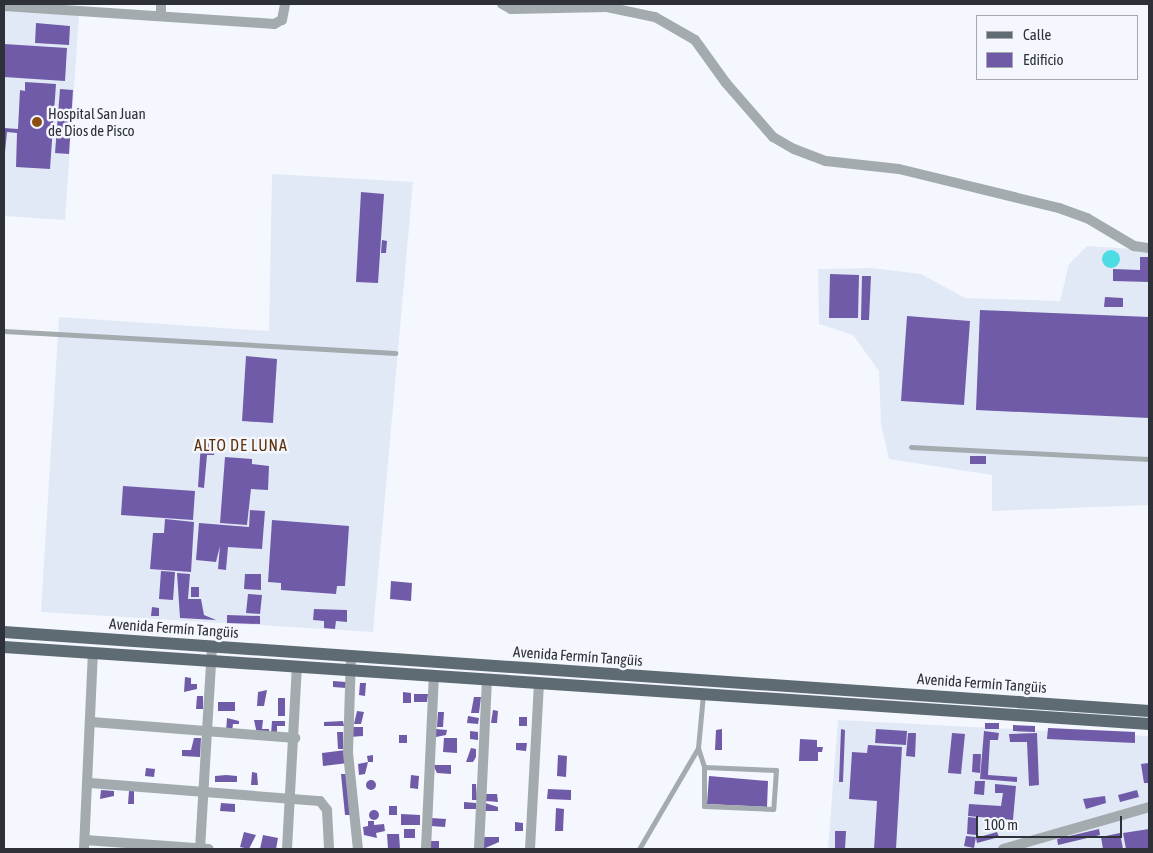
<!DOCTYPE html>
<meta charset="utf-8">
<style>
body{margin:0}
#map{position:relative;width:1153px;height:853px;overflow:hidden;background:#f4f7fe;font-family:"Asap Condensed",sans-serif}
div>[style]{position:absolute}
.built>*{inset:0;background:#e2e9f6}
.water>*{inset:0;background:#4edce4}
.round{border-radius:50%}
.building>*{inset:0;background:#705ba9}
.lane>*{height:5px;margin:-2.5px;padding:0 2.5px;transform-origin:2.5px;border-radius:2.5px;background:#a3abaf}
.street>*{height:10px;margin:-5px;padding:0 5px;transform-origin:5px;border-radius:5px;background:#a3abaf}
.primary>*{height:12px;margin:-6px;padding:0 6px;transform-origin:6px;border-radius:6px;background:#5e6b72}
.dots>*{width:14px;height:14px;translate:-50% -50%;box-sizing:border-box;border:2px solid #f4f7fe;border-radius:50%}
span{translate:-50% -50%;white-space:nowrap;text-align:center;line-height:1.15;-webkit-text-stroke:5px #f4f7fe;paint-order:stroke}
.poi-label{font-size:15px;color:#2e3137}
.left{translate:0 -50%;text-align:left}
.street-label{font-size:15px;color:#2e3137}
.neighbourhood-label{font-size:16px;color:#5d3209;letter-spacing:1px}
.frame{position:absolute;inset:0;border:5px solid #2e3137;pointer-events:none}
.legend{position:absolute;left:976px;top:15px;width:162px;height:65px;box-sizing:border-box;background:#f4f7fe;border:1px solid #a5a8ae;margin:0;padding:6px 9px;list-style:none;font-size:15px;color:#2e3137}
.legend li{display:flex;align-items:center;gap:10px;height:25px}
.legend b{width:25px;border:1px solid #a5a8ae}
.scale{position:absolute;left:976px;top:816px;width:146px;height:22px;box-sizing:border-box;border:2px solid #2e3137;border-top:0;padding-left:6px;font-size:15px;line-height:18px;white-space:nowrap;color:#2e3137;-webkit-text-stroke:4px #f4f7fe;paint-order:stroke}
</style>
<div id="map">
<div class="built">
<div style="clip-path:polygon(4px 10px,79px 15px,65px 220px,4px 216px)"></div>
<div style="clip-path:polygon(272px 174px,413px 182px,373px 632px,41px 612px,59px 317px,269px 331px)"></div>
<div style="clip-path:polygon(1087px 246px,1149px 250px,1149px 505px,992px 511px,992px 475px,889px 459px,881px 425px,879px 371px,853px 335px,819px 324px,818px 269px,872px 268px,921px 274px,965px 298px,1060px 301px,1069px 264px)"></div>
<div style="clip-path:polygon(838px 720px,1149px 736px,1149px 849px,828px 849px)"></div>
</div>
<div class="water">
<div class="round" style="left:1102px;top:250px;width:18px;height:18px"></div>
</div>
<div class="building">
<div style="clip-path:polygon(36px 23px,70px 26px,69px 45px,35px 43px)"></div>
<div style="clip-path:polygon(4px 44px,67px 48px,65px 81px,4px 77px)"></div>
<div style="clip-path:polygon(25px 82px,56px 84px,50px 169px,16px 167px,17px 133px,7px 132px,4px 162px,4px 128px,18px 129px,20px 90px,25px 91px)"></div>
<div style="clip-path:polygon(60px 89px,73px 90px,69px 154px,55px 153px)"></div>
<div style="clip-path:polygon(361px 192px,384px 194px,378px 283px,356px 282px)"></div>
<div style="clip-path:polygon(382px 240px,387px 241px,386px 253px,381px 253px)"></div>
<div style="clip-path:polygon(1140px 257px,1149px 257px,1149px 282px,1113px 281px,1113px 269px,1140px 270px)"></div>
<div style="clip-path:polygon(830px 274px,859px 275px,858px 318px,829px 318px)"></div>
<div style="clip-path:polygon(862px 276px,871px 276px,869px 320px,861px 320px)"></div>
<div style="clip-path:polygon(1105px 297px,1123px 298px,1123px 307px,1104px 307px)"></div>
<div style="clip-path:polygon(980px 310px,1149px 317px,1149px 418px,976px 410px)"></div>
<div style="clip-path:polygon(907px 316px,970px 321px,964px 405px,901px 401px)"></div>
<div style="clip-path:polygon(246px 356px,277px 359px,273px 423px,242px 421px)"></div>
<div style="clip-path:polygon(201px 443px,215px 444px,214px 455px,207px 455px,204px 488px,198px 487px)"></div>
<div style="clip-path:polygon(970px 456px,986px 456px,986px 464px,970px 464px)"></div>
<div style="clip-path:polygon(225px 457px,252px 459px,252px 464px,269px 466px,268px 490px,251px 489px,247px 525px,220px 523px)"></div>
<div style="clip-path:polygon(123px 486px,195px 491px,193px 520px,121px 515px)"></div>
<div style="clip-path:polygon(250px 510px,265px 511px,262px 549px,228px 547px,226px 570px,218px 569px,220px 546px,216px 562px,196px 560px,199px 523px,249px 527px)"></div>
<div style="clip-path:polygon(165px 519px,194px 522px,191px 572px,150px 569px,153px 533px,164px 533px)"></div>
<div style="clip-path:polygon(272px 520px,349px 526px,345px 586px,337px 586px,336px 594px,281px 590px,281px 583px,268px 582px)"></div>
<div style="clip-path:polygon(161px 571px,175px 572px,173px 600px,159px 599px)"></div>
<div style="clip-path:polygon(177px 573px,190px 574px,188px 599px,201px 599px,204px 615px,216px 620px,180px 618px)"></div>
<div style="clip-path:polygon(245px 574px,261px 574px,261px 590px,244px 589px)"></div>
<div style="clip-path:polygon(391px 581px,412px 583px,411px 601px,390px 599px)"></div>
<div style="clip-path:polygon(191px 587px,199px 587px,199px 597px,191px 597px)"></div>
<div style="clip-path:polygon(248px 594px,262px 595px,260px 614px,246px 613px)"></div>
<div style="clip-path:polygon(152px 607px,159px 608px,159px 616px,151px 616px)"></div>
<div style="clip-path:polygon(314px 609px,347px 610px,347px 622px,336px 621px,335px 629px,324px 628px,324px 621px,313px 620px)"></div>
<div style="clip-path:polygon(227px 615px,260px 616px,260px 624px,227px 623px)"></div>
<div style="clip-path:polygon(185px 677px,191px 678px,191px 684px,197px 684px,197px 689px,184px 692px)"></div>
<div style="clip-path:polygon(333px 681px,346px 682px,346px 688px,333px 687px)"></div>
<div style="clip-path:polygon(360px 683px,366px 683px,365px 696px,359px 695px)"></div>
<div style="clip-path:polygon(267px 690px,264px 706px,257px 706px,258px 692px)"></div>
<div style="clip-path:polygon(403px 692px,411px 693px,411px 703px,403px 703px)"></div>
<div style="clip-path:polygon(414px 694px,428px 694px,427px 702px,414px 702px)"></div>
<div style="clip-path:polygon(197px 696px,203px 696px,203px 709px,196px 709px)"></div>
<div style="clip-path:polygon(474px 697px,481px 697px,479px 713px,471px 713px)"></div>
<div style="clip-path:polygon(278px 698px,285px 698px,285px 716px,278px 716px)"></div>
<div style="clip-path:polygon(218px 702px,235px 702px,235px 711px,218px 711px)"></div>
<div style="clip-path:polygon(493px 710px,498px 711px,497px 723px,491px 723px)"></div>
<div style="clip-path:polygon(357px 711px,364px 712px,361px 724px,354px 724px)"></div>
<div style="clip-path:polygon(438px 712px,444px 712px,443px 727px,437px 727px)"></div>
<div style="clip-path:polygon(468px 716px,479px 718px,478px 724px,467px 723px)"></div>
<div style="clip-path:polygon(519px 717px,527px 717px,527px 726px,519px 726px)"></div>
<div style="clip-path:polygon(227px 718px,239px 721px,239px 724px,233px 724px,232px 732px,226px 732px)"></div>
<div style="clip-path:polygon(254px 720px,263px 720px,262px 729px,269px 729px,269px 734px,257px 734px)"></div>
<div style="clip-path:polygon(272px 721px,285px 721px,285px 726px,277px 726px,277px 734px,271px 734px)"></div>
<div style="clip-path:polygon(343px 721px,344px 726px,324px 726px,324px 722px)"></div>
<div style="clip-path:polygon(985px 723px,999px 723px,999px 729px,985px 729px)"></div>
<div style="clip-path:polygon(1013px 725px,1035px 726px,1035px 732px,1013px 731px)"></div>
<div style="clip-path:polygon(348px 727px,363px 727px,363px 736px,349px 737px)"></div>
<div style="clip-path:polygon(1048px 728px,1135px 732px,1135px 743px,1047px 739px)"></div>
<div style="clip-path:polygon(436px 729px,447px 730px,446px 735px,436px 737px)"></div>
<div style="clip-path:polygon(722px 729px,722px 750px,715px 750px,716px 730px)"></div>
<div style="clip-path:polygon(841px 729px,845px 730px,843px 782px,839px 782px)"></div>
<div style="clip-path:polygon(876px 729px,907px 731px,906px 745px,875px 743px)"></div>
<div style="clip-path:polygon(470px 731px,478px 732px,478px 740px,470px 739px)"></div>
<div style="clip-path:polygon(984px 731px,999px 733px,998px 740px,990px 740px,988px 775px,1017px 777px,1017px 782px,980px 779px)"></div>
<div style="clip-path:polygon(337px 732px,343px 732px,343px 749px,338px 749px)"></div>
<div style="clip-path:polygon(908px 733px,916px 733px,915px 757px,906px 756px)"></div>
<div style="clip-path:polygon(952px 733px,965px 734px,961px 774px,948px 773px)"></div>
<div style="clip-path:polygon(1037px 733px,1039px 785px,1029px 786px,1027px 742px,1010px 742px,1009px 734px)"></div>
<div style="clip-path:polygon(399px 735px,407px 735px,407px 743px,399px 743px)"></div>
<div style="clip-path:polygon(194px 738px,201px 738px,200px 757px,182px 756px,182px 750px,191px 750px)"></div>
<div style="clip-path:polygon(444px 738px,457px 738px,457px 753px,443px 752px)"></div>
<div style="clip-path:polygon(800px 739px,817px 740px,817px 747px,823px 747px,822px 752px,818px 752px,818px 761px,799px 761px)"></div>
<div style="clip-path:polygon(516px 743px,527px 743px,526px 751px,516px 750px)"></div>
<div style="clip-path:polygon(868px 745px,902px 747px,896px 849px,874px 849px,877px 801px,849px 799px,852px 752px,867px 753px)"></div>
<div style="clip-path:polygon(471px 748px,476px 749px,476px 757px,473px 762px,466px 762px)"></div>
<div style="clip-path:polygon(346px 750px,348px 763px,323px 766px,322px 753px)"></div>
<div style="clip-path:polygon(973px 754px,981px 754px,980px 773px,972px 772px)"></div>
<div style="clip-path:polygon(373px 755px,373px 762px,368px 762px,365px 774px,359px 775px,358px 764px,368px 762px,367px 756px)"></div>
<div style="clip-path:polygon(558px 755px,567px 756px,566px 777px,557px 776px)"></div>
<div style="clip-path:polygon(1149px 763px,1149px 783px,1144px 783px,1141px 764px)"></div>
<div style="clip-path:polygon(433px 765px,451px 765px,451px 774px,437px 773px)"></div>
<div style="clip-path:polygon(146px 768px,155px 769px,154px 777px,145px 776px)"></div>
<div style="clip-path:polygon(252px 772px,257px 773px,258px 785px,251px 785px)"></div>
<div style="clip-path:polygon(341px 774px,349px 774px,352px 815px,345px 815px)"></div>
<div style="clip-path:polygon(226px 775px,237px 776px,237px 782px,215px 782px,215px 776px)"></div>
<div style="clip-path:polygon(411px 775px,419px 776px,418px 789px,410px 788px)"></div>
<div style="clip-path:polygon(709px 776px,768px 781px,767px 807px,707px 804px)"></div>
<div class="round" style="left:366px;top:780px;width:10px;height:10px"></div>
<div style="clip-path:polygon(975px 781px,985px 781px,984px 795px,974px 794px)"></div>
<div style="clip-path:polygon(472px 784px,476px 784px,477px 800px,472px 800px)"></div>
<div style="clip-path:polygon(995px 784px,1016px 786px,1013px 820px,968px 816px,969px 804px,1001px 806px,1003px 793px,995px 793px)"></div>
<div style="clip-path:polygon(548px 789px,571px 790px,571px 800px,547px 799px)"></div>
<div style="clip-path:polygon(101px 790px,114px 791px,114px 796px,100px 799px)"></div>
<div style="clip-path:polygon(1137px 790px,1139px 797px,1120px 802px,1118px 795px)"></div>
<div style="clip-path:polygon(129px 791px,134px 791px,134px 804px,128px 804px)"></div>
<div style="clip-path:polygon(486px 794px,497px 794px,498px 802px,486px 801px)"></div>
<div style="clip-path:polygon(1105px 796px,1106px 803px,1086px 809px,1083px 799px)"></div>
<div style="clip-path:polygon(464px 802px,476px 803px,476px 809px,464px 809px)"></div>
<div style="clip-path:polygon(221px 803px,235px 804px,235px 812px,220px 811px)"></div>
<div style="clip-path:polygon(485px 803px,498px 807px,498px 811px,485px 811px)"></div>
<div style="clip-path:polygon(389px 806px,397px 806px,397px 815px,389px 815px)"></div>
<div style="clip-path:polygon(556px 808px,564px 809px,563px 831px,555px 831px)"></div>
<div class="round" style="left:369px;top:810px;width:10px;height:10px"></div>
<div style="clip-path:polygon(401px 814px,420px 815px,420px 825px,401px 825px)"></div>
<div style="clip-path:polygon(968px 817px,977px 818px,976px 835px,967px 834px)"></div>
<div style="clip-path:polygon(431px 818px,446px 819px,445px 827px,431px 826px)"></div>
<div style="clip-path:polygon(368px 821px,374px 821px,374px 825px,384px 824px,385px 831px,376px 833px,377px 838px,364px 835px,363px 827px,368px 826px)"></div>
<div style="clip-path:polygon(515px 822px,523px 823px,523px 831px,515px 831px)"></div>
<div style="clip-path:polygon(404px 829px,415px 829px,415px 838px,404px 838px)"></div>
<div style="clip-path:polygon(1099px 829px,1100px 835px,1058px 845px,1057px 839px)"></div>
<div style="clip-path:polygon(1149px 829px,1149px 849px,1126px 849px,1123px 833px)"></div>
<div style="clip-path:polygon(835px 831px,846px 831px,845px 849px,835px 849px)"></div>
<div style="clip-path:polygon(244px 832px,256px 835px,249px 849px,240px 847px)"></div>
<div style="clip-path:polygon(997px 832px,999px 837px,977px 843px,976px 838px)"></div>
<div style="clip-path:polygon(1120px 833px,1123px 849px,1103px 849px,1101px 837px)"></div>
<div style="clip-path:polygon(387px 834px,399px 834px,400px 849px,388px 849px)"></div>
<div style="clip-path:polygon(263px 835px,278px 838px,276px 849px,260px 849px)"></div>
<div style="clip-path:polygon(966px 836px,976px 837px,974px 848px,964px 846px)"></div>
<div style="clip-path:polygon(484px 837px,499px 837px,499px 842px,483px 849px)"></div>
<div style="clip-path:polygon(430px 841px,439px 841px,439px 849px,430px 849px)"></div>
</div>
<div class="lane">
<div style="left:4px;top:331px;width:392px;rotate:3.2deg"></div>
<div style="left:911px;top:447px;width:238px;rotate:2.9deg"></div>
<div style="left:698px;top:748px;width:20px;rotate:72deg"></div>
<div style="left:704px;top:767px;width:72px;rotate:2.4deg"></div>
<div style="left:776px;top:770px;width:39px;rotate:94deg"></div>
<div style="left:773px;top:809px;width:69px;rotate:-177.5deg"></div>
<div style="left:704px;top:806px;width:39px;rotate:-90deg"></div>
<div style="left:639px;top:849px;width:117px;rotate:-59.7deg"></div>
<div style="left:698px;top:748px;width:54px;rotate:-84.7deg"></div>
</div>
<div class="street">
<div style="left:502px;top:4px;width:10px;rotate:29deg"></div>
<div style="left:511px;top:9px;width:96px;rotate:-1.2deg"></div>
<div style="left:607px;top:7px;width:49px;rotate:11.8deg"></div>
<div style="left:655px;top:17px;width:46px;rotate:29.9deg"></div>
<div style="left:695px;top:40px;width:53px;rotate:54.2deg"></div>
<div style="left:726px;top:83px;width:72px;rotate:49deg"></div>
<div style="left:773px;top:137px;width:24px;rotate:30deg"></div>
<div style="left:794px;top:149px;width:34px;rotate:21deg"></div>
<div style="left:826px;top:161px;width:73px;rotate:6.3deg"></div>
<div style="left:899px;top:169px;width:165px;rotate:13.7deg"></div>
<div style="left:1059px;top:208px;width:30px;rotate:20deg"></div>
<div style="left:1087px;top:218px;width:55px;rotate:30.8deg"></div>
<div style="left:1134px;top:246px;width:15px;rotate:8deg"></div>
<div style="left:4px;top:6px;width:271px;rotate:3.8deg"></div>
<div style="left:274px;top:24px;width:9px;rotate:-27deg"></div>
<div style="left:282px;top:20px;width:16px;rotate:-79deg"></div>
<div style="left:161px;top:16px;width:12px;rotate:-90deg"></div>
<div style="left:351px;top:656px;width:97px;rotate:91.8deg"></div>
<div style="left:348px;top:753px;width:97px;rotate:84.1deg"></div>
<div style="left:92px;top:722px;width:204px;rotate:4.5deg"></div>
<div style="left:90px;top:783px;width:231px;rotate:4.5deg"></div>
<div style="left:320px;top:801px;width:11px;rotate:52deg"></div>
<div style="left:327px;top:810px;width:39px;rotate:87deg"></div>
<div style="left:85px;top:840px;width:124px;rotate:4.2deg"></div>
<div style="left:84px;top:849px;width:196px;rotate:-87.4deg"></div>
<div style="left:200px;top:849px;width:202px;rotate:-86.6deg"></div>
<div style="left:287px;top:849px;width:183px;rotate:-86.9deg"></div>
<div style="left:426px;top:849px;width:173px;rotate:-87.4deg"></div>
<div style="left:479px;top:849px;width:170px;rotate:-87.3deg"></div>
<div style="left:530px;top:849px;width:166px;rotate:-86.9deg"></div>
<div style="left:1003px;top:849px;width:152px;rotate:-16deg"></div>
</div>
<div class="primary">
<div style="left:4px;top:632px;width:1148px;rotate:3.95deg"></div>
<div style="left:4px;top:647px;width:1148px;rotate:3.85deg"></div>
</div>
<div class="dots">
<div style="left:37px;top:122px;background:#8c4f12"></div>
</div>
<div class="poi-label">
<span class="left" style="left:48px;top:122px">Hospital San Juan<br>de Dios de Pisco</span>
</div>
<div class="street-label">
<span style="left:174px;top:628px;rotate:4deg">Avenida Fermín Tangüis</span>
<span style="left:578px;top:656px;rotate:4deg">Avenida Fermín Tangüis</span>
<span style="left:982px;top:683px;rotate:4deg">Avenida Fermín Tangüis</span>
</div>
<div class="neighbourhood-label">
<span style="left:241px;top:445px">ALTO DE LUNA</span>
</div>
<div class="frame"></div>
<ul class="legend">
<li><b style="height:6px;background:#5e6b72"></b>Calle</li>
<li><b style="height:14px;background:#705ba9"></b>Edificio</li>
</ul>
<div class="scale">100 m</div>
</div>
